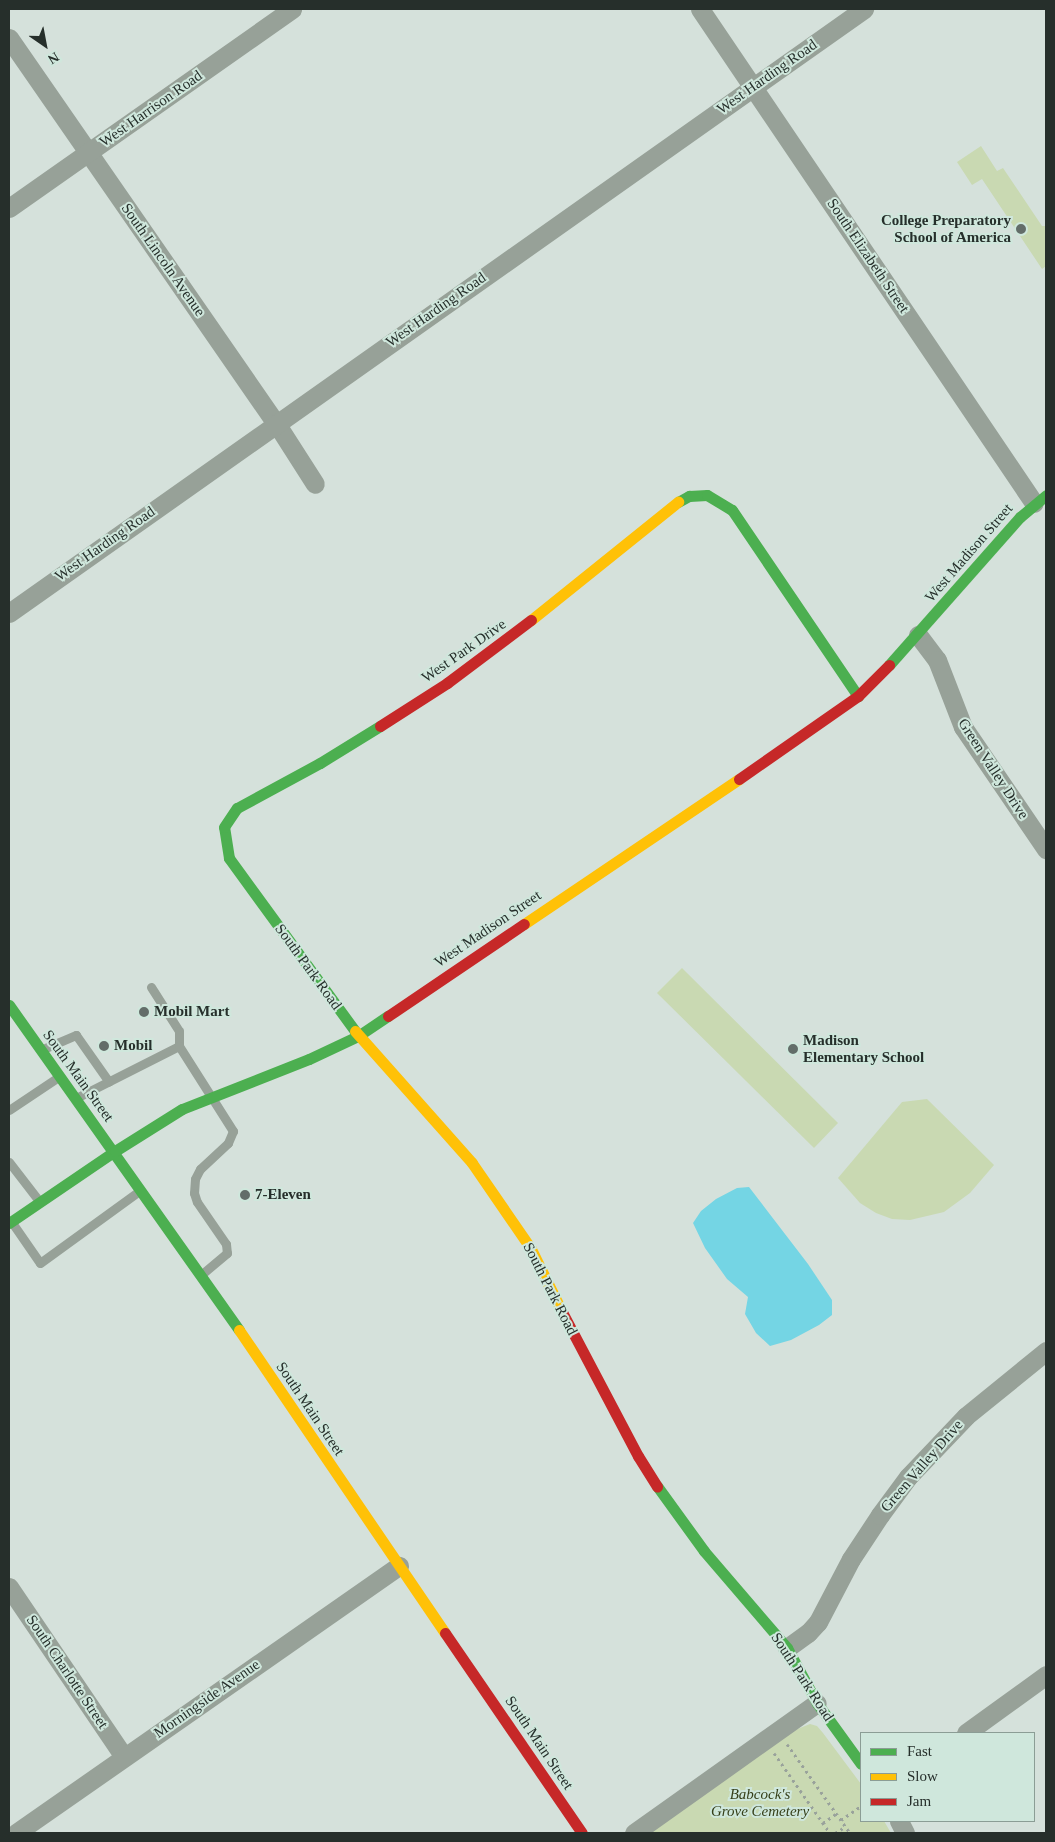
<!DOCTYPE html>
<style>
body{margin:0}
#map{position:relative;width:1055px;height:1842px;overflow:hidden;background:#d5e1db;font-family:Georgia,serif}
div>[style]{position:absolute}
.green>*{inset:0;background:#c9d9b2}
.water>*{inset:0;background:#74d5e4}
.path>*{height:3px;margin-top:-1.5px;transform-origin:0;background:repeating-linear-gradient(90deg,#99a29b 0 2.5px,transparent 0 6.5px)}
.lane>*{height:9px;margin:-4.5px;padding:0 4.5px;transform-origin:4.5px;border-radius:4.5px;background:#97a198}
.street>*{height:19px;margin:-9.5px;padding:0 9.5px;transform-origin:9.5px;border-radius:9.5px;background:#97a198}
.fast>*{height:11px;margin:-5.5px;padding:0 5.5px;transform-origin:5.5px;border-radius:5.5px;background:#4caf50}
.slow>*{height:11px;margin:-5.5px;padding:0 5.5px;transform-origin:5.5px;border-radius:5.5px;background:#ffc107}
.jam>*{height:11px;margin:-5.5px;padding:0 5.5px;transform-origin:5.5px;border-radius:5.5px;background:#c62828}
.dots>*{width:14px;height:14px;translate:-50% -50%;box-sizing:border-box;border:2px solid #cfe7dc;border-radius:50%}
span{translate:-50% -50%;white-space:nowrap;text-align:center;line-height:1.15;-webkit-text-stroke:4px #cfe7dc;paint-order:stroke}
.street-label{font-size:15px;color:#262f2b}
.poi-label{font-size:15px;color:#262f2b;font-weight:700}
.right{translate:-100% -50%;text-align:right}
.left{translate:0 -50%;text-align:left}
.park-label{font-size:15px;color:#353f19;font-style:italic}
.frame{position:absolute;inset:0;border:10px solid #262f2b;pointer-events:none}
.legend{position:absolute;left:860px;top:1732px;width:175px;height:90px;box-sizing:border-box;background:#cfe7dc;border:1px solid #8b9d95;margin:0;padding:6px 9px;list-style:none;font-size:15px;color:#262f2b}
.legend li{display:flex;align-items:center;gap:10px;height:25px}
.legend b{width:25px;border:1px solid #8b9d95}
.north{position:absolute;left:20px;top:20px;width:50px;height:50px;-webkit-text-stroke:4px #cfe7dc;paint-order:stroke;rotate:147deg;font-size:14px;font-weight:700;line-height:20px;text-align:center;color:#262f2b}
.north::after{content:'';display:block;margin:auto;width:18px;height:22px;background:#262f2b;clip-path:polygon(50% 0,100% 100%,50% 72%,0 100%)}
</style>
<div id="map">
<div class="green">
<div style="clip-path:polygon(981px 146px,997px 171px,1003px 168px,1042px 226px,1046px 226px,1046px 266px,1042px 269px,982px 179px,972px 185px,957px 162px)"></div>
<div style="clip-path:polygon(682px 968px,838px 1123px,814px 1148px,657px 993px)"></div>
<div style="clip-path:polygon(927px 1099px,994px 1165px,970px 1193px,944px 1212px,910px 1220px,892px 1219px,876px 1213px,860px 1203px,838px 1178px,902px 1102px)"></div>
<div style="clip-path:polygon(810px 1724px,817px 1726px,823px 1733px,861px 1784px,861px 1821px,884px 1821px,891px 1833px,647px 1833px,795px 1730px)"></div>
</div>
<div class="water">
<div style="clip-path:polygon(749px 1187px,808px 1264px,832px 1300px,832px 1315px,819px 1325px,791px 1340px,770px 1346px,756px 1333px,745px 1314px,748px 1297px,727px 1279px,705px 1248px,693px 1223px,701px 1211px,716px 1199px,737px 1188px)"></div>
</div>
<div class="path">
<div style="left:787px;top:1744px;width:109px;rotate:54.7deg"></div>
<div style="left:774px;top:1753px;width:98px;rotate:55deg"></div>
<div style="left:841px;top:1820px;width:24px;rotate:-35deg"></div>
<div style="left:823px;top:1823px;width:16px;rotate:-35deg"></div>
<div style="left:835px;top:1833px;width:12px;rotate:-31deg"></div>
</div>
<div class="lane">
<div style="left:151px;top:987px;width:52px;rotate:57.5deg"></div>
<div style="left:179px;top:1031px;width:15px;rotate:90deg"></div>
<div style="left:43px;top:1049px;width:36px;rotate:-23deg"></div>
<div style="left:76px;top:1035px;width:57px;rotate:54.9deg"></div>
<div style="left:78px;top:1097px;width:113px;rotate:-26.8deg"></div>
<div style="left:179px;top:1046px;width:101px;rotate:57.6deg"></div>
<div style="left:233px;top:1131px;width:13px;rotate:113deg"></div>
<div style="left:228px;top:1143px;width:38px;rotate:137deg"></div>
<div style="left:200px;top:1169px;width:11px;rotate:117deg"></div>
<div style="left:195px;top:1179px;width:14px;rotate:94deg"></div>
<div style="left:194px;top:1193px;width:9px;rotate:72deg"></div>
<div style="left:197px;top:1202px;width:51px;rotate:55.4deg"></div>
<div style="left:226px;top:1244px;width:9px;rotate:84deg"></div>
<div style="left:227px;top:1253px;width:33px;rotate:140deg"></div>
<div style="left:9px;top:1110px;width:58px;rotate:-33.7deg"></div>
<div style="left:9px;top:1162px;width:49px;rotate:52.4deg"></div>
<div style="left:13px;top:1224px;width:47px;rotate:55.3deg"></div>
<div style="left:40px;top:1263px;width:122px;rotate:-36deg"></div>
</div>
<div class="street">
<div style="left:700px;top:9px;width:596px;rotate:55.94deg"></div>
<div style="left:9px;top:38px;width:469px;rotate:55.3deg"></div>
<div style="left:276px;top:423px;width:72px;rotate:57.4deg"></div>
<div style="left:9px;top:208px;width:346px;rotate:-35.1deg"></div>
<div style="left:9px;top:613px;width:1047px;rotate:-35.24deg"></div>
<div style="left:918px;top:635px;width:31px;rotate:53deg"></div>
<div style="left:937px;top:660px;width:72px;rotate:68.8deg"></div>
<div style="left:963px;top:727px;width:148px;rotate:55.8deg"></div>
<div style="left:9px;top:1587px;width:205px;rotate:55.9deg"></div>
<div style="left:787px;top:1648px;width:26px;rotate:-36deg"></div>
<div style="left:808px;top:1633px;width:15px;rotate:-48deg"></div>
<div style="left:818px;top:1622px;width:71px;rotate:-62.4deg"></div>
<div style="left:851px;top:1559px;width:53px;rotate:-56.6deg"></div>
<div style="left:880px;top:1515px;width:47px;rotate:-53.6deg"></div>
<div style="left:908px;top:1477px;width:84px;rotate:-46.4deg"></div>
<div style="left:966px;top:1416px;width:103px;rotate:-39.1deg"></div>
<div style="left:966px;top:1733px;width:99px;rotate:-35.9deg"></div>
<div style="left:899px;top:1821px;width:13px;rotate:63deg"></div>
<div style="left:16px;top:1833px;width:467px;rotate:-34.9deg"></div>
<div style="left:634px;top:1833px;width:224px;rotate:-35.4deg"></div>
</div>
<div class="fast">
<div style="left:678px;top:502px;width:13px;rotate:-29deg"></div>
<div style="left:689px;top:496px;width:18px;rotate:-3deg"></div>
<div style="left:707px;top:495px;width:29px;rotate:31deg"></div>
<div style="left:732px;top:510px;width:225px;rotate:55.9deg"></div>
<div style="left:889px;top:665px;width:198px;rotate:-48.5deg"></div>
<div style="left:1020px;top:517px;width:34px;rotate:-40deg"></div>
<div style="left:9px;top:1005px;width:398px;rotate:54.7deg"></div>
<div style="left:355px;top:1031px;width:214px;rotate:-126.1deg"></div>
<div style="left:229px;top:858px;width:31px;rotate:-99deg"></div>
<div style="left:224px;top:827px;width:23px;rotate:-56deg"></div>
<div style="left:237px;top:808px;width:94px;rotate:-28.5deg"></div>
<div style="left:320px;top:763px;width:70px;rotate:-31.7deg"></div>
<div style="left:9px;top:1223px;width:128px;rotate:-34.2deg"></div>
<div style="left:115px;top:1151px;width:79px;rotate:-32.1deg"></div>
<div style="left:182px;top:1109px;width:136px;rotate:-21.5deg"></div>
<div style="left:309px;top:1059px;width:54px;rotate:-25.1deg"></div>
<div style="left:358px;top:1036px;width:36px;rotate:-34deg"></div>
<div style="left:657px;top:1486px;width:80px;rotate:54.1deg"></div>
<div style="left:704px;top:1551px;width:128px;rotate:49.4deg"></div>
<div style="left:787px;top:1648px;width:63px;rotate:61.4deg"></div>
<div style="left:817px;top:1703px;width:75px;rotate:54.2deg"></div>
</div>
<div class="slow">
<div style="left:531px;top:620px;width:189px;rotate:-38.8deg"></div>
<div style="left:524px;top:924px;width:259px;rotate:-34deg"></div>
<div style="left:355px;top:1031px;width:176px;rotate:48.4deg"></div>
<div style="left:472px;top:1163px;width:104px;rotate:55.5deg"></div>
<div style="left:531px;top:1249px;width:68px;rotate:63.8deg"></div>
<div style="left:239px;top:1330px;width:366px;rotate:55.8deg"></div>
</div>
<div class="jam">
<div style="left:380px;top:726px;width:80px;rotate:-32.7deg"></div>
<div style="left:447px;top:683px;width:105px;rotate:-36.9deg"></div>
<div style="left:739px;top:779px;width:145px;rotate:-34.9deg"></div>
<div style="left:858px;top:696px;width:44px;rotate:-45deg"></div>
<div style="left:388px;top:1016px;width:164px;rotate:-34.1deg"></div>
<div style="left:561px;top:1310px;width:165px;rotate:62.2deg"></div>
<div style="left:638px;top:1456px;width:36px;rotate:58deg"></div>
<div style="left:445px;top:1633px;width:242px;rotate:55.6deg"></div>
</div>
<div class="dots">
<div style="left:1021px;top:229px;background:#636d69"></div>
<div style="left:144px;top:1012px;background:#636d69"></div>
<div style="left:104px;top:1046px;background:#636d69"></div>
<div style="left:793px;top:1049px;background:#636d69"></div>
<div style="left:245px;top:1195px;background:#636d69"></div>
</div>
<div class="street-label">
<span style="left:767px;top:77px;rotate:-35deg">West Harding Road</span>
<span style="left:151px;top:109px;rotate:-35deg">West Harrison Road</span>
<span style="left:868px;top:256px;rotate:56deg">South Elizabeth Street</span>
<span style="left:163px;top:260px;rotate:55deg">South Lincoln Avenue</span>
<span style="left:436px;top:310px;rotate:-35deg">West Harding Road</span>
<span style="left:105px;top:544px;rotate:-35deg">West Harding Road</span>
<span style="left:969px;top:553px;rotate:-49deg">West Madison Street</span>
<span style="left:464px;top:651px;rotate:-35deg">West Park Drive</span>
<span style="left:993px;top:769px;rotate:57deg">Green Valley Drive</span>
<span style="left:488px;top:929px;rotate:-34deg">West Madison Street</span>
<span style="left:308px;top:967px;rotate:54deg">South Park Road</span>
<span style="left:78px;top:1076px;rotate:54deg">South Main Street</span>
<span style="left:550px;top:1289px;rotate:63deg">South Park Road</span>
<span style="left:310px;top:1409px;rotate:56deg">South Main Street</span>
<span style="left:922px;top:1466px;rotate:-49deg">Green Valley Drive</span>
<span style="left:67px;top:1672px;rotate:56deg">South Charlotte Street</span>
<span style="left:802px;top:1677px;rotate:57deg">South Park Road</span>
<span style="left:207px;top:1699px;rotate:-35deg">Morningside Avenue</span>
<span style="left:539px;top:1743px;rotate:56deg">South Main Street</span>
</div>
<div class="poi-label">
<span class="right" style="left:1011px;top:229px">College Preparatory<br>School of America</span>
<span class="left" style="left:154px;top:1012px">Mobil Mart</span>
<span class="left" style="left:803px;top:1049px">Madison<br>Elementary School</span>
<span class="left" style="left:114px;top:1046px">Mobil</span>
<span class="left" style="left:255px;top:1195px">7-Eleven</span>
</div>
<div class="park-label">
<span style="left:760px;top:1803px">Babcock's<br>Grove Cemetery</span>
</div>
<div class="frame"></div>
<ul class="legend">
<li><b style="height:6px;background:#4caf50"></b>Fast</li>
<li><b style="height:6px;background:#ffc107"></b>Slow</li>
<li><b style="height:6px;background:#c62828"></b>Jam</li>
</ul>
<div class="north">N</div>
</div>
